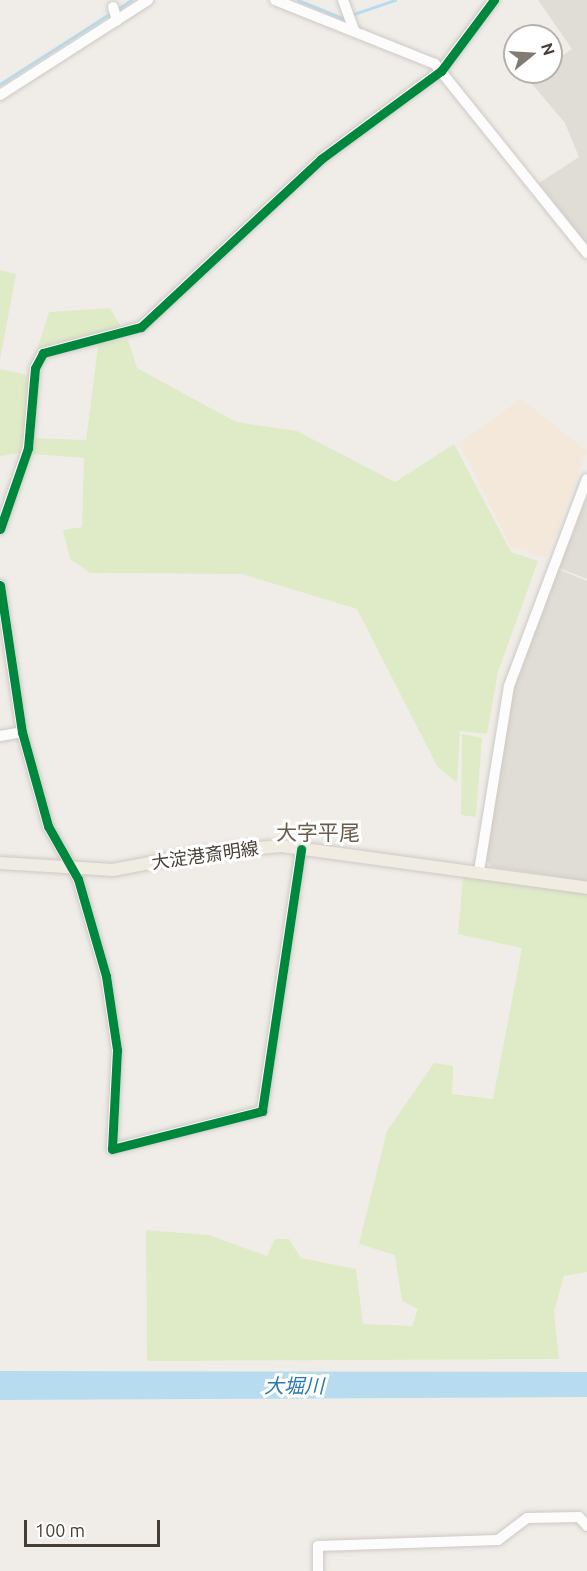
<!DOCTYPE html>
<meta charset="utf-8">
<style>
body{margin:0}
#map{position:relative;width:587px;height:1571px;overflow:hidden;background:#f0ede8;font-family:Ubuntu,"Noto Sans JP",sans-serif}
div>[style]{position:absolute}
.commercial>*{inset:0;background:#f3e8da}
.industrial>*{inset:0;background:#e0dcd6}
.green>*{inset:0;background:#dfebc7}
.water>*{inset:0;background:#b7dcef}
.stream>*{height:3px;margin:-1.5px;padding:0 1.5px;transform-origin:1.5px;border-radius:1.5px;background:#b7dcef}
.roads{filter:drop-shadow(0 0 2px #cdc9c4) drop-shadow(0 0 2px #cdc9c4)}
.minor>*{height:10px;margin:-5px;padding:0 5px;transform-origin:5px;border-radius:5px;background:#fdfcfc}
.major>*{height:12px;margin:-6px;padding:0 6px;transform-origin:6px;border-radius:6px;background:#f1ece2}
.cycleway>*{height:9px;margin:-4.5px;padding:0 4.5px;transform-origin:4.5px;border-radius:4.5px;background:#00873e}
span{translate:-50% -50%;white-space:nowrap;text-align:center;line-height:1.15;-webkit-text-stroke:6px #fff;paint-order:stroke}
.street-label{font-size:18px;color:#463e35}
.water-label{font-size:20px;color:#2a7bad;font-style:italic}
.quarter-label{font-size:21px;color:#695c4b}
.north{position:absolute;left:503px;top:24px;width:60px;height:60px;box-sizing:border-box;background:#fff;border:2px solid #b5b2ae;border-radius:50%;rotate:72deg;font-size:16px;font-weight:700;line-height:24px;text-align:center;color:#463e35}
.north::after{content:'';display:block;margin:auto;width:21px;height:27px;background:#827b74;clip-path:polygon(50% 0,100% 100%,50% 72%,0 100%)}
.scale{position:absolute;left:24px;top:1520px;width:136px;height:27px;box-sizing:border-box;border:3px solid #463e35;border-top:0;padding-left:8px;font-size:18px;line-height:21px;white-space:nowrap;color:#463e35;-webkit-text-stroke:4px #fff;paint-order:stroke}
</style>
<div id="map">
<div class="commercial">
<div style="clip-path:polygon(521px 399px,587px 451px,546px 558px,511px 547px,459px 442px)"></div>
</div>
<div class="industrial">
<div style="clip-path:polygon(538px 0,587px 0,587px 244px,539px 183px,579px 157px,565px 123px,522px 72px,551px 72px,551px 63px,572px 49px)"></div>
<div style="clip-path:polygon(587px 497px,587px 579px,559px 568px)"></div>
<div style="clip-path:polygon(558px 569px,587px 581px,587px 881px,492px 867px,486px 860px,511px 697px)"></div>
</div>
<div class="green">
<div style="clip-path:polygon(0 270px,16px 274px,0 360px)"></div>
<div style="clip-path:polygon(110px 308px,120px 325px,111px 334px,116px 342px,128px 339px,137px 368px,236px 422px,297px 431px,395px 482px,454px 444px,511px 552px,538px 561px,498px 672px,487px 734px,460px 731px,457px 783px,437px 766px,357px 609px,242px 574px,90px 573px,70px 559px,63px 530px,82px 527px,84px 458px,32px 454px,34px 438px,86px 440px,98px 347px,93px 339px,55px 342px,37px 350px,49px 312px)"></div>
<div style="clip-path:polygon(0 369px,28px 375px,28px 404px,20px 453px,0 456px)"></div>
<div style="clip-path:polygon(462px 734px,482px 738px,476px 817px,461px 815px)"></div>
<div style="clip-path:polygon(463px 877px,587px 894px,587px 1272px,564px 1276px,554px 1311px,559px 1359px,147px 1361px,146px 1230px,209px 1235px,267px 1256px,275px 1239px,289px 1239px,301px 1258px,356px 1269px,363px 1324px,412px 1326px,418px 1309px,402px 1301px,395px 1255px,359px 1244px,387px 1131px,434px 1063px,453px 1066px,452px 1094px,493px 1099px,522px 948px,458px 934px)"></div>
</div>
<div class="water">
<div style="clip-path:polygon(0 1371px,587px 1372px,587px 1397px,0 1400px)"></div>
</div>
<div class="stream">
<div style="left:298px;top:0;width:48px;rotate:22.2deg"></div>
<div style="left:342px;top:18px;width:56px;rotate:-18.8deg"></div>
<div style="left:118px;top:9px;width:16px;rotate:-35deg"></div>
<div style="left:0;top:84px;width:133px;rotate:-32.7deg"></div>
</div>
<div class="roads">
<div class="minor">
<div style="left:275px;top:0;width:172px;rotate:21.8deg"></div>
<div style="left:435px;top:64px;width:243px;rotate:51.2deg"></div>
<div style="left:343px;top:0;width:32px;rotate:70deg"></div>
<div style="left:113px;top:7px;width:14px;rotate:73deg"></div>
<div style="left:0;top:95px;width:176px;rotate:-32.7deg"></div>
<div style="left:0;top:529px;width:86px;rotate:-70.9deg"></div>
<div style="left:28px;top:448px;width:80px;rotate:-85deg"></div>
<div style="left:35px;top:368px;width:17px;rotate:-62deg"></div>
<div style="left:43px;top:353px;width:101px;rotate:-14.9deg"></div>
<div style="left:141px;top:327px;width:246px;rotate:-43deg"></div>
<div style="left:321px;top:159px;width:149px;rotate:-36.3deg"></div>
<div style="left:441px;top:71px;width:89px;rotate:-53.3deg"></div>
<div style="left:0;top:585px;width:149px;rotate:81.5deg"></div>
<div style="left:22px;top:732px;width:98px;rotate:74.5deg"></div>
<div style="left:48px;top:826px;width:61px;rotate:60.5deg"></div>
<div style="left:78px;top:879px;width:101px;rotate:73.9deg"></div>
<div style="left:106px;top:976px;width:75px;rotate:81.5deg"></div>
<div style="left:117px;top:1050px;width:99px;rotate:92.9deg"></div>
<div style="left:112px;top:1149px;width:155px;rotate:-14.2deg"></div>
<div style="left:262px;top:1111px;width:265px;rotate:-81.5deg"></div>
<div style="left:0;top:736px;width:22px;rotate:-10deg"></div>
<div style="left:479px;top:871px;width:187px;rotate:-80.8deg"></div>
<div style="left:509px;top:686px;width:221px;rotate:-69.4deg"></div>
<div style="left:318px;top:1571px;width:25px;rotate:-90deg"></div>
<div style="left:318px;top:1546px;width:180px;rotate:-1.9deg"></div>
<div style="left:498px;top:1540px;width:36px;rotate:-37deg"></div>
<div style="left:527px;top:1518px;width:52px;rotate:-1.1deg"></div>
<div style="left:579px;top:1517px;width:12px;rotate:48deg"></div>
</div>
<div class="major">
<div style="left:0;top:863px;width:113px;rotate:3.5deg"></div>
<div style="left:113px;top:870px;width:91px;rotate:-10.8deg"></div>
<div style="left:202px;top:853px;width:80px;rotate:-5deg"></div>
<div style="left:282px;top:846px;width:308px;rotate:7.8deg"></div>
</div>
</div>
<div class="cycleway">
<div style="left:0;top:529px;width:86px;rotate:-70.9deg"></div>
<div style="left:28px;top:448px;width:80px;rotate:-85deg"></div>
<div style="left:35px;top:368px;width:17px;rotate:-62deg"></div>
<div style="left:43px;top:353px;width:101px;rotate:-14.9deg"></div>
<div style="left:141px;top:327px;width:246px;rotate:-43deg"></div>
<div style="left:321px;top:159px;width:149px;rotate:-36.3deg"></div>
<div style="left:441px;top:71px;width:89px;rotate:-53.3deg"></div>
<div style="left:0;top:585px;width:149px;rotate:81.5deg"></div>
<div style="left:22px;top:732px;width:98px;rotate:74.5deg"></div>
<div style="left:48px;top:826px;width:61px;rotate:60.5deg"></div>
<div style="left:78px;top:879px;width:101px;rotate:73.9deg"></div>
<div style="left:106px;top:976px;width:75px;rotate:81.5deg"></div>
<div style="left:117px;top:1050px;width:99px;rotate:92.9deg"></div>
<div style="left:112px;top:1149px;width:155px;rotate:-14.2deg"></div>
<div style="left:262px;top:1111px;width:265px;rotate:-81.5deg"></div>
</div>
<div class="street-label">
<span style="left:205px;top:855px;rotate:-8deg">大淀港斎明線</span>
</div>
<div class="water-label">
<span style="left:294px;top:1385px">大堀川</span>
</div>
<div class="quarter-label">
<span style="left:318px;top:832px">大字平尾</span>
</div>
<div class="north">N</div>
<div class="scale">100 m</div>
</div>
